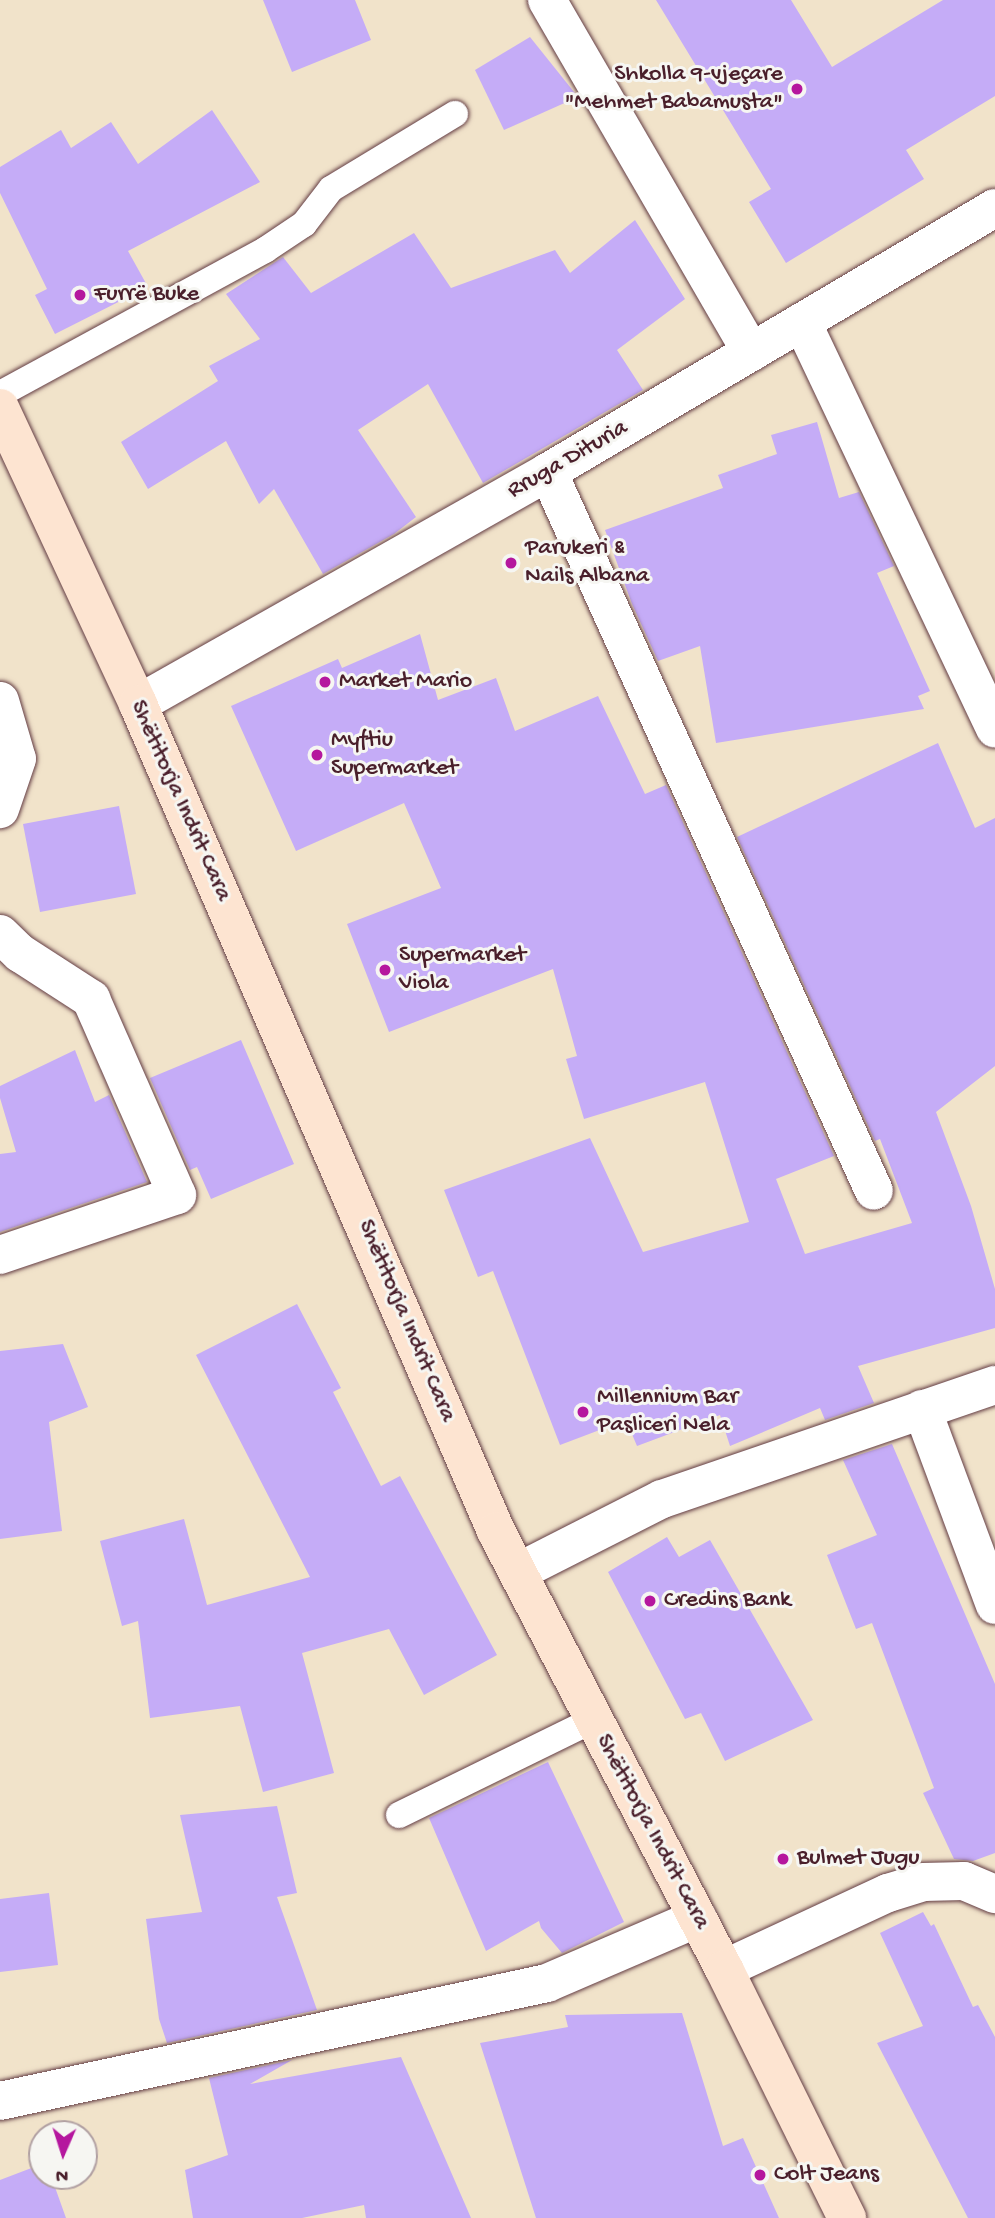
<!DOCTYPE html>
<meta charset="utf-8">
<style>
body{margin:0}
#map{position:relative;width:995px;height:2218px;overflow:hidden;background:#f1e3ca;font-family:"Gochi Hand",sans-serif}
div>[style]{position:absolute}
.building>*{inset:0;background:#c5acf7}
.roads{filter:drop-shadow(0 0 2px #633c43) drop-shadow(0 0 2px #633c43)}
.service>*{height:26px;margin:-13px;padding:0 13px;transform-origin:13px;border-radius:13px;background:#fff}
.minor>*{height:38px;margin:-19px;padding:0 19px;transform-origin:19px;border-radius:19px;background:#fff}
.secondary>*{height:38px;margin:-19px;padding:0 19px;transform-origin:19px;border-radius:19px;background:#fde4d1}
.dots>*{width:19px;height:19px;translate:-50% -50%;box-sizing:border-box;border:4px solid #f6f6f2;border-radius:50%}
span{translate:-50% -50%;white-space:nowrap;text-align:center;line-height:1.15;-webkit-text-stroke:6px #f6f6f2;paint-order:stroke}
.poi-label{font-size:24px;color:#4a1f2b}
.right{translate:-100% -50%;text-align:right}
.left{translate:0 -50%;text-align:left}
.street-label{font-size:24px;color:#4a1f2b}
.north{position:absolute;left:28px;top:2120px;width:70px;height:70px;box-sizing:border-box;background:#f6f6f2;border:2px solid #b1a0a2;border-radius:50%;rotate:183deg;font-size:19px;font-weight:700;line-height:28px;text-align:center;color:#4a1f2b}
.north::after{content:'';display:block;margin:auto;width:24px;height:32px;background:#b5179e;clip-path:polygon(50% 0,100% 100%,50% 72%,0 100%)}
</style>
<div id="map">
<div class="building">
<div style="clip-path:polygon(263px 0,355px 0,371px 40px,292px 72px)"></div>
<div style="clip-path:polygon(656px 0,791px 0,832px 67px,943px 0,995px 0,995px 96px,906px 150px,924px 179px,786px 263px,749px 202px,771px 189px)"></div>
<div style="clip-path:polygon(530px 37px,578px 97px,504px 130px,475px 70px)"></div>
<div style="clip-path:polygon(212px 110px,260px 182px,128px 251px,148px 287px,55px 334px,35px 295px,47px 289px,0 193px,0 167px,61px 130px,71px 148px,111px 122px,138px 164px)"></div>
<div style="clip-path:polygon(635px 220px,685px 299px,617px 350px,643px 390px,483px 483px,428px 384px,358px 430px,416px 517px,394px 534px,323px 574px,274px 489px,259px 504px,226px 441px,148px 489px,121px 442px,218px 381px,209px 366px,260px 339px,226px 294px,283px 257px,311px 293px,414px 233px,451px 288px,555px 250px,570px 273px)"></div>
<div style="clip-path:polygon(817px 422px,839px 498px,859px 492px,894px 566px,877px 573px,930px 691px,918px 696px,924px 709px,716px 743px,700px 646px,658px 661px,632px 604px,605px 530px,723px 488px,718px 475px,777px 454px,771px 435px)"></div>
<div style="clip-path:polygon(420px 634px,438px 700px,496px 678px,515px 731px,598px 696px,645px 794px,666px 785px,834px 1156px,776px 1179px,805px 1254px,912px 1223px,880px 1139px,875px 1141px,737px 837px,938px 743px,975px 828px,995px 818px,995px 1066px,936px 1112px,971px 1206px,995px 1289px,995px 1328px,858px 1366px,874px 1403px,825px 1420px,820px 1408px,730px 1446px,720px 1415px,637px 1446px,626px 1420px,560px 1445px,493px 1271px,478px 1277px,444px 1190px,590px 1138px,643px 1252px,749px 1222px,705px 1082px,584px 1119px,566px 1059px,577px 1056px,553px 969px,389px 1032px,347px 924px,441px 888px,404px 803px,296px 851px,231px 706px,338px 659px,342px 668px)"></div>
<div style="clip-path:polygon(119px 806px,136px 894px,40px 912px,23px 824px)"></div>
<div style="clip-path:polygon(241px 1040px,294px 1164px,211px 1199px,197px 1167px,190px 1170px,150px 1078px)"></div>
<div style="clip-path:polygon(75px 1050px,95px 1102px,109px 1095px,147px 1182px,0 1232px,0 1154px,16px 1152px,0 1098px,0 1086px)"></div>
<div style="clip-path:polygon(297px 1304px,341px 1388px,333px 1392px,381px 1486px,400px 1476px,497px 1655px,424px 1695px,389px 1629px,302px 1653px,334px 1773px,263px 1792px,240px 1706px,150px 1718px,138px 1621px,122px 1626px,100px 1541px,184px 1519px,207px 1605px,310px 1577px,196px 1355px)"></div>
<div style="clip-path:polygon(63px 1344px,88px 1407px,49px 1422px,62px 1531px,0 1539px,0 1351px)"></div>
<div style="clip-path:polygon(892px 1444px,995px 1684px,995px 1853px,973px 1861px,954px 1859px,923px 1793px,934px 1788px,872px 1623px,856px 1629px,827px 1555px,877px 1535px,843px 1460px)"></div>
<div style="clip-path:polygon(667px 1537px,679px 1557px,710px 1540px,813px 1720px,725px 1761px,701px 1713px,685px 1719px,608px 1572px)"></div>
<div style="clip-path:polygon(548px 1762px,624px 1922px,562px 1953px,541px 1928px,539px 1921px,486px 1951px,429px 1818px)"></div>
<div style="clip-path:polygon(277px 1806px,297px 1893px,277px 1897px,317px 2010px,167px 2043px,159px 2019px,146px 1919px,202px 1912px,180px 1815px)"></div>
<div style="clip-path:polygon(49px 1893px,58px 1965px,0 1972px,0 1899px)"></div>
<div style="clip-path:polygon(923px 1912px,931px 1926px,934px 1924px,973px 2007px,978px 2005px,995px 2037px,995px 2218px,968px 2218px,877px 2043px,923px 2026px,880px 1933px)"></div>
<div style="clip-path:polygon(682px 2013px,723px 2146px,743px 2138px,779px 2218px,536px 2218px,480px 2043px,568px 2027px,565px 2015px)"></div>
<div style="clip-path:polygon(401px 2057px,471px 2218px,366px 2218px,364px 2205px,302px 2218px,193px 2218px,185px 2170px,228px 2155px,209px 2078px,292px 2060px,250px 2084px)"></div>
<div style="clip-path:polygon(42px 2164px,42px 2176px,51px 2176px,66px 2218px,0 2218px,0 2180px)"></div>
</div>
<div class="roads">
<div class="service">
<div style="left:0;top:394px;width:302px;rotate:-28.5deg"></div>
<div style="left:265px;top:250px;width:47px;rotate:-33.7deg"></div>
<div style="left:304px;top:224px;width:44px;rotate:-52.4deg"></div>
<div style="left:331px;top:189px;width:145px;rotate:-31.2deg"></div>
<div style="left:399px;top:1815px;width:216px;rotate:-26.1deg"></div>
</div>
<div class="minor">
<div style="left:547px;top:0;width:407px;rotate:59.9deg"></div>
<div style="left:802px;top:322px;width:450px;rotate:64.6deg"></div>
<div style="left:548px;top:472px;width:789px;rotate:65.61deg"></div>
<div style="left:0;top:701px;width:60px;rotate:73.7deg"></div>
<div style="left:17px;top:759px;width:53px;rotate:108.8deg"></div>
<div style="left:138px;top:704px;width:471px;rotate:-29.5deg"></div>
<div style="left:548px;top:472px;width:519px;rotate:-30.57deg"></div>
<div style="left:0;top:934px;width:28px;rotate:44deg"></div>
<div style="left:20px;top:953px;width:85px;rotate:32.9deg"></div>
<div style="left:91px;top:999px;width:214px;rotate:66.3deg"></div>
<div style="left:177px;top:1195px;width:187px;rotate:161.3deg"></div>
<div style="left:922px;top:1409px;width:209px;rotate:69.6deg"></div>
<div style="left:518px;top:1572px;width:161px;rotate:-26.9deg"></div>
<div style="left:662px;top:1499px;width:352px;rotate:-18.9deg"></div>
<div style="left:724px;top:1969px;width:181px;rotate:-24.9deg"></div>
<div style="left:888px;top:1893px;width:37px;rotate:-17deg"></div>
<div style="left:923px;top:1882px;width:41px;rotate:-1.4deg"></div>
<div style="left:964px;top:1881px;width:34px;rotate:23deg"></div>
<div style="left:0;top:2101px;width:560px;rotate:-12.17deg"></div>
<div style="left:547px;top:1983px;width:164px;rotate:-23.3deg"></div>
</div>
<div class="secondary">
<div style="left:0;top:408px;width:327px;rotate:65deg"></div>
<div style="left:138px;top:704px;width:901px;rotate:66.59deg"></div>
<div style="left:496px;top:1531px;width:494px;rotate:62.5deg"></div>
<div style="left:724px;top:1969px;width:278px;rotate:63.7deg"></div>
</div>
</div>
<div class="dots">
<div style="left:797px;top:89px;background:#b5179e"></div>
<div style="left:80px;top:295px;background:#b5179e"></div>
<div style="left:511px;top:563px;background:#b5179e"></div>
<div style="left:325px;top:682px;background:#b5179e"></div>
<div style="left:317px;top:755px;background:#b5179e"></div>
<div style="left:385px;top:970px;background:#b5179e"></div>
<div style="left:583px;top:1412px;background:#b5179e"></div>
<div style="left:650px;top:1601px;background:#b5179e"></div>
<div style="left:783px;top:1859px;background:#b5179e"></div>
<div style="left:760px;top:2175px;background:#b5179e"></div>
</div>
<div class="poi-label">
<span class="right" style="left:783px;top:89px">Shkolla 9-vjeçare<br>"Mehmet Babamusta"</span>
<span class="left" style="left:94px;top:295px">Furrë Buke</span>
<span class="left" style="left:525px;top:563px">Parukeri &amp;<br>Nails Albana</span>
<span class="left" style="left:339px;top:682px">Market Mario</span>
<span class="left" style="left:331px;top:755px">Myftiu<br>Supermarket</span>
<span class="left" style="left:399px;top:970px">Supermarket<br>Viola</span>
<span class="left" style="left:597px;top:1412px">Millennium Bar<br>Pasliceri Nela</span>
<span class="left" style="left:664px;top:1601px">Credins Bank</span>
<span class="left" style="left:797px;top:1859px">Bulmet Jugu</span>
<span class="left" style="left:774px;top:2175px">Colt Jeans</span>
</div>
<div class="street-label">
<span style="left:568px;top:460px;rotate:-30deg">Rruga Dituria</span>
<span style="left:180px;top:801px;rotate:66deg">Shëtitorja Indrit Cara</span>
<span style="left:406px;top:1321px;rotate:67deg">Shëtitorja Indrit Cara</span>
<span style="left:652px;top:1832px;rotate:62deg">Shëtitorja Indrit Cara</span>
</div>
<div class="north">N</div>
</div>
